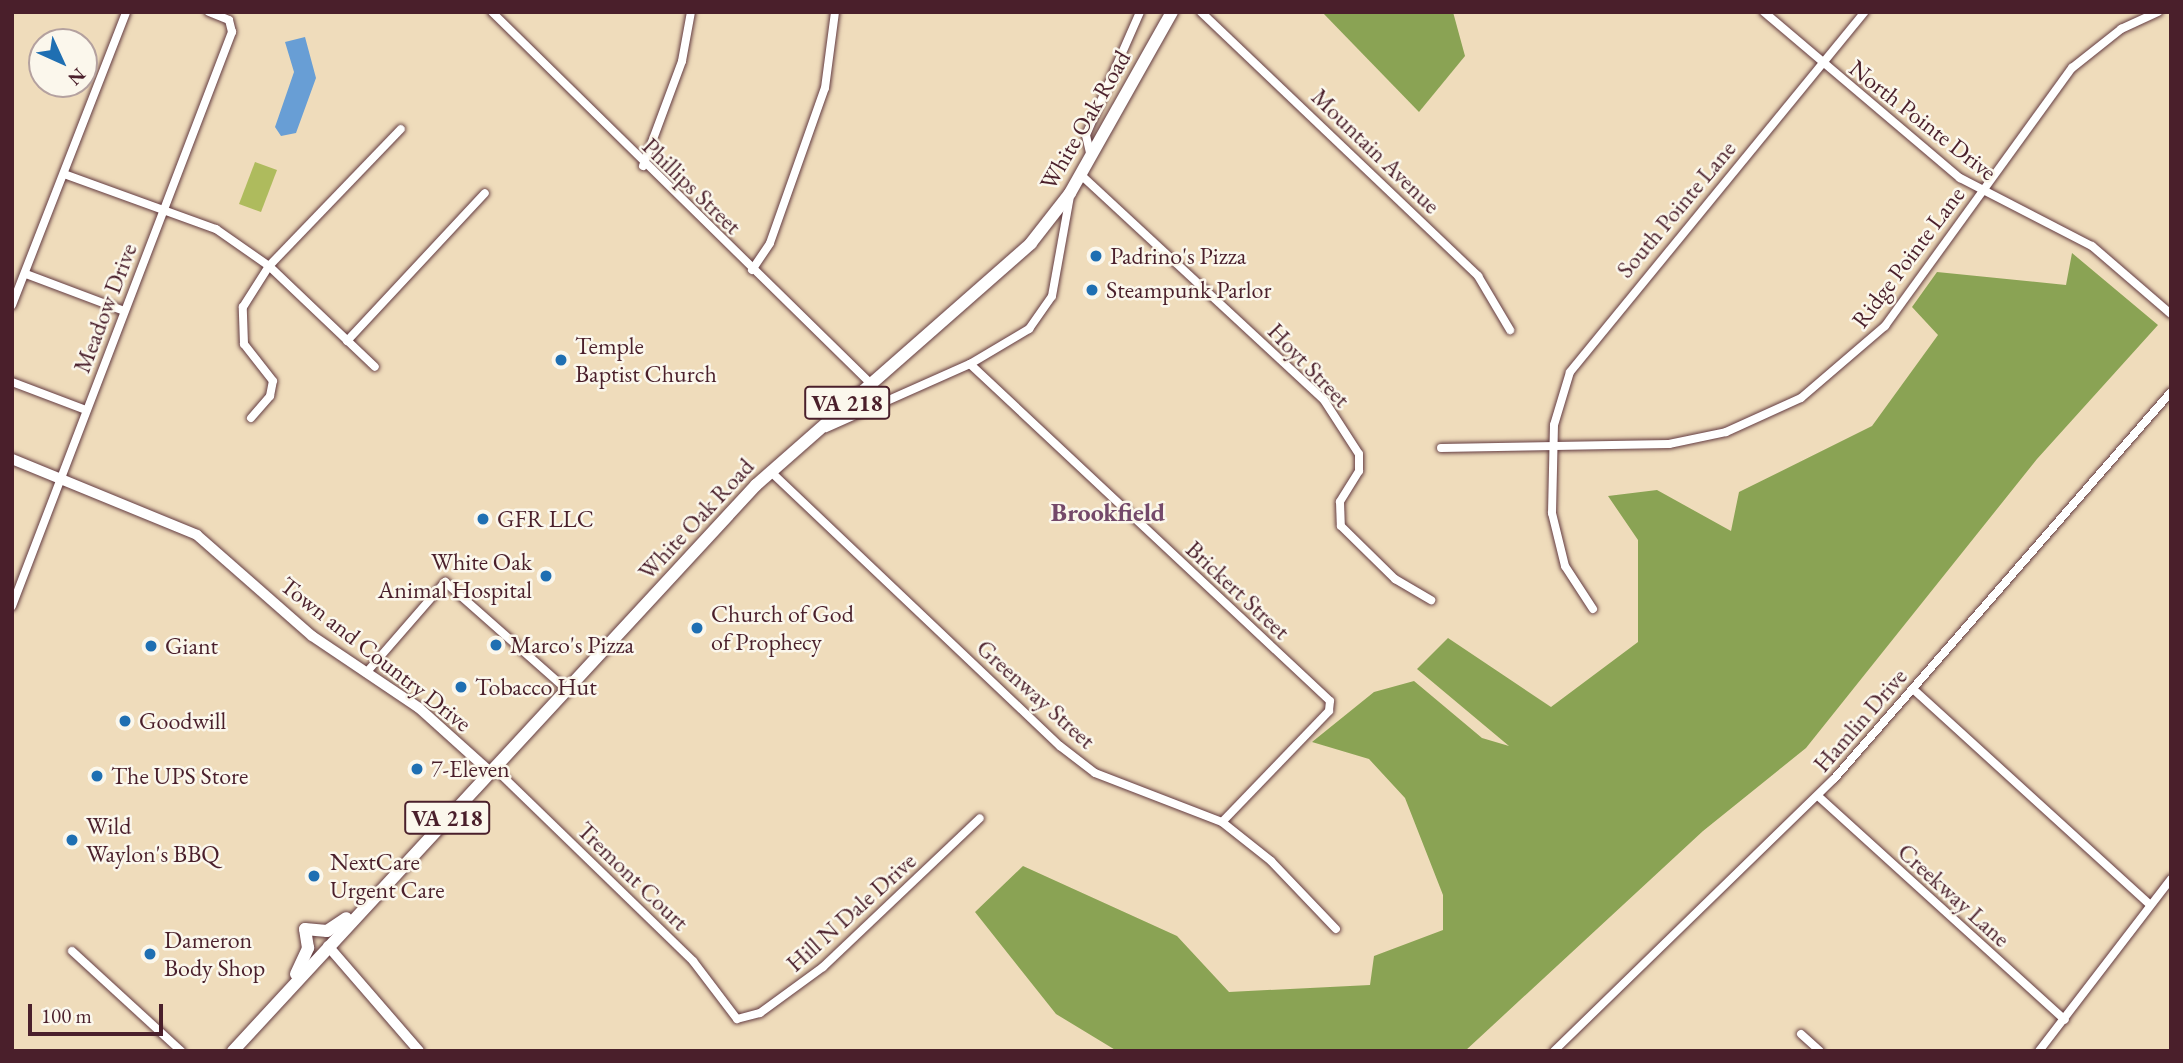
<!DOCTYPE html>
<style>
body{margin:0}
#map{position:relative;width:2183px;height:1063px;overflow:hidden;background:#efdcbb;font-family:"EB Garamond",serif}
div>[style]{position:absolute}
.green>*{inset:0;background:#aebb5d}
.forest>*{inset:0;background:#8aa354}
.water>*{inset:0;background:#689ed5}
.roads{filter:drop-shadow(0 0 2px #633b41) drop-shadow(0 0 2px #633b41)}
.minor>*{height:8px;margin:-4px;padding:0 4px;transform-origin:4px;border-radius:4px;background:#fff}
.tertiary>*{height:10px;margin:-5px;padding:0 5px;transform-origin:5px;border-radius:5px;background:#fff}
.primary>*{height:12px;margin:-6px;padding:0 6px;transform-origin:6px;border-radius:6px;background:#fff}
.dots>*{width:19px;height:19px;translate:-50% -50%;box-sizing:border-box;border:4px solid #fbf7ec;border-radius:50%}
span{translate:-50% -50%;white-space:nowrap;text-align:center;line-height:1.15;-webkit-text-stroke:5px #fbf7ec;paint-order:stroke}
.shield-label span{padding:2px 5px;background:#fbf7ec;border:2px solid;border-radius:5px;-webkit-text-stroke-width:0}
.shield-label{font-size:23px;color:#4a1f2b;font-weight:700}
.street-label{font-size:24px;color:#4a1f2b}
.poi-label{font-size:24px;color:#4a1f2b}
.left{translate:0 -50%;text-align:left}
.right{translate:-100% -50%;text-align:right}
.neighbourhood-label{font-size:26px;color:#74496a;font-weight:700}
.frame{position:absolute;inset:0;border:14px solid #4a1f2b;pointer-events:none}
.north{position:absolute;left:28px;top:28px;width:70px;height:70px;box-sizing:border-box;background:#fbf7ec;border:2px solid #b4a19f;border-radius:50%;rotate:135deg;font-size:19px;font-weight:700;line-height:28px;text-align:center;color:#4a1f2b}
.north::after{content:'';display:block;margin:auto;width:24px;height:32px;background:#1f6fb2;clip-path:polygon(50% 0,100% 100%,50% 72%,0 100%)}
.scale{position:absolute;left:28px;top:1004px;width:135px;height:32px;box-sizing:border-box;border:4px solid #4a1f2b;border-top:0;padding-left:9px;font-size:21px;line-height:24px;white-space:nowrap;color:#4a1f2b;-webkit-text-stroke:5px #fbf7ec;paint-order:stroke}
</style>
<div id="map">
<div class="green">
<div style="clip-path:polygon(255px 162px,277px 170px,261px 212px,239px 204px)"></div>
</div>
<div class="forest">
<div style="clip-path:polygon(1322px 12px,1453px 12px,1465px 56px,1419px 112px)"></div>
<div style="clip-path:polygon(2072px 253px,2158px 325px,2037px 459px,1806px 748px,1703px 831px,1465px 1051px,1117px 1051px,1056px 1014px,975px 912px,1023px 866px,1177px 936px,1229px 992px,1370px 985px,1374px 956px,1443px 930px,1443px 895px,1405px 798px,1369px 759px,1312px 742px,1374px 692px,1414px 681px,1482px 738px,1509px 746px,1417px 669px,1448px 638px,1551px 707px,1638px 642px,1638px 540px,1608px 496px,1657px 490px,1731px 531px,1739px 492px,1872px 426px,1938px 335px,1912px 307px,1937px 272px,2066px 285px)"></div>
</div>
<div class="water">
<div style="clip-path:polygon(305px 37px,316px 78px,296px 133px,281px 136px,275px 127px,294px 72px,285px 42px)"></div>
</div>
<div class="roads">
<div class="minor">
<div style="left:492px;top:12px;width:530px;rotate:44.46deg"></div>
<div style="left:1201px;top:12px;width:383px;rotate:43.6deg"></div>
<div style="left:1478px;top:276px;width:63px;rotate:59.3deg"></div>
<div style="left:1764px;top:12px;width:257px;rotate:40.3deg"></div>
<div style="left:1960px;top:178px;width:148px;rotate:27.3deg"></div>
<div style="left:2092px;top:246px;width:104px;rotate:40.7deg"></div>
<div style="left:1091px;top:157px;width:23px;rotate:-103deg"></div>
<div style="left:1086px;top:135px;width:134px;rotate:-66.3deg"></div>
<div style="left:643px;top:166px;width:112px;rotate:-69.6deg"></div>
<div style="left:682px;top:61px;width:50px;rotate:-79.6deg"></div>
<div style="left:64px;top:174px;width:162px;rotate:19.9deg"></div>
<div style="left:216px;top:229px;width:65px;rotate:34.9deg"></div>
<div style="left:269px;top:266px;width:146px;rotate:43.6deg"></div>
<div style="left:1081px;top:175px;width:331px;rotate:42.8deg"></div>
<div style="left:1324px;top:400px;width:64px;rotate:57.1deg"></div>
<div style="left:1359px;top:454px;width:17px;rotate:90deg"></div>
<div style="left:1359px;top:471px;width:36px;rotate:122deg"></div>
<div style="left:1340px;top:502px;width:24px;rotate:88deg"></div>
<div style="left:1341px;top:526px;width:76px;rotate:44.5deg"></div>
<div style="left:1395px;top:579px;width:42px;rotate:30.3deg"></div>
<div style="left:752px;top:270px;width:32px;rotate:-56deg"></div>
<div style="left:770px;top:243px;width:164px;rotate:-70.5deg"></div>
<div style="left:825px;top:88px;width:77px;rotate:-82.5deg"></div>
<div style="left:26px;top:274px;width:105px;rotate:20.7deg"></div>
<div style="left:12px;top:305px;width:314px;rotate:-68.7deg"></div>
<div style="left:347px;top:341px;width:202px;rotate:-47deg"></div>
<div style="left:970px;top:364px;width:493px;rotate:43.1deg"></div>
<div style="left:1330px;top:701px;width:10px;rotate:96deg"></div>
<div style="left:1329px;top:711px;width:154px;rotate:133.9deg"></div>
<div style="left:12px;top:382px;width:79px;rotate:20.7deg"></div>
<div style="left:251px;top:418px;width:29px;rotate:-49deg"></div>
<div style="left:270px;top:396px;width:15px;rotate:-79deg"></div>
<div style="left:273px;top:381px;width:47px;rotate:-128.1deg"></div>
<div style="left:244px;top:344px;width:37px;rotate:-92deg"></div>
<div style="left:243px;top:307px;width:49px;rotate:-57.6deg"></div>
<div style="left:269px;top:266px;width:190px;rotate:-46.1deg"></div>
<div style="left:826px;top:428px;width:158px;rotate:-24deg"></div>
<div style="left:970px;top:364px;width:69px;rotate:-30.7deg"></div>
<div style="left:1029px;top:329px;width:40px;rotate:-55.1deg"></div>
<div style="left:1052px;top:296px;width:102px;rotate:-79.8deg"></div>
<div style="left:1441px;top:448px;width:228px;rotate:-1deg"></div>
<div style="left:1669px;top:444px;width:58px;rotate:-11.9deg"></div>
<div style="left:1726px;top:432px;width:82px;rotate:-24.4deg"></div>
<div style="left:1801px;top:398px;width:111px;rotate:-40.6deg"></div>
<div style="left:1885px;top:326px;width:319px;rotate:-54.1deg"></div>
<div style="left:2072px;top:68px;width:63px;rotate:-38.5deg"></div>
<div style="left:2121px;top:29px;width:41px;rotate:-24.7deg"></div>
<div style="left:770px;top:471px;width:400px;rotate:43.5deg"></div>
<div style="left:1060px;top:746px;width:44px;rotate:37.6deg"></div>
<div style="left:1095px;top:773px;width:136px;rotate:21.1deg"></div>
<div style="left:1222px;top:822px;width:63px;rotate:38.5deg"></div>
<div style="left:1271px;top:861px;width:94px;rotate:46.3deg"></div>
<div style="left:12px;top:606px;width:615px;rotate:-69.03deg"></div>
<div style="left:232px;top:32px;width:12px;rotate:-104deg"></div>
<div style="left:229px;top:20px;width:22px;rotate:-158deg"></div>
<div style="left:1593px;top:609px;width:51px;rotate:-123.1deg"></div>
<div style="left:1565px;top:566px;width:55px;rotate:-103.8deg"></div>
<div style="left:1552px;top:513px;width:88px;rotate:-88.7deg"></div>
<div style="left:1554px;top:425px;width:55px;rotate:-73.2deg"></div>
<div style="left:1570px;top:372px;width:465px;rotate:-50.7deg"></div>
<div style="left:366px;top:673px;width:121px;rotate:-49deg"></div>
<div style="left:445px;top:582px;width:162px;rotate:41.5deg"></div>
<div style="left:1913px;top:689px;width:319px;rotate:42.3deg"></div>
<div style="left:494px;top:768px;width:277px;rotate:44.1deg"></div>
<div style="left:693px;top:961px;width:73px;rotate:52.8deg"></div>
<div style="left:737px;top:1019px;width:24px;rotate:-15deg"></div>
<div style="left:760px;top:1013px;width:78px;rotate:-36.1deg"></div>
<div style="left:823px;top:967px;width:216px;rotate:-43.5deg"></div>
<div style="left:1818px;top:796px;width:333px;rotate:42.2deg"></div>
<div style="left:72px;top:951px;width:148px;rotate:42.5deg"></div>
<div style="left:1801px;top:1034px;width:25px;rotate:42deg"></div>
<div style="left:1554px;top:1051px;width:390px;rotate:-44.2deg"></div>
<div style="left:1834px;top:779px;width:513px;rotate:-48.95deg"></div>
<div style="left:2039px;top:1051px;width:217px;rotate:-52.5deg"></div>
</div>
<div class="tertiary">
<div style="left:12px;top:459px;width:200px;rotate:22.3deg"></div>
<div style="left:197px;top:535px;width:153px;rotate:41.3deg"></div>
<div style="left:312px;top:636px;width:129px;rotate:33.9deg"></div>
<div style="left:419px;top:708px;width:96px;rotate:42deg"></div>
<div style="left:328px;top:946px;width:139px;rotate:49.1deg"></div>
</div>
<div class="primary">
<div style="left:296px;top:974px;width:29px;rotate:-65deg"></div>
<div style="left:308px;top:948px;width:19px;rotate:-99deg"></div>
<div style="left:305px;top:929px;width:22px;rotate:5deg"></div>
<div style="left:327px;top:931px;width:23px;rotate:-34deg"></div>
<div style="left:233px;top:1051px;width:771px;rotate:-47.26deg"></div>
<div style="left:756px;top:485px;width:366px;rotate:-41.3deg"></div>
<div style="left:1031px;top:243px;width:63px;rotate:-52deg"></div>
<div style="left:1070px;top:193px;width:208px;rotate:-60.6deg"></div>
</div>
</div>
<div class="dots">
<div style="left:1096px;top:256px;background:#1f6fb2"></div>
<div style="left:1092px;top:290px;background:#1f6fb2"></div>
<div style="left:561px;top:360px;background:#1f6fb2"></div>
<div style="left:483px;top:519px;background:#1f6fb2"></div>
<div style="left:546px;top:576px;background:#1f6fb2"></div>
<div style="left:697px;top:628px;background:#1f6fb2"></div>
<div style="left:496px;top:645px;background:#1f6fb2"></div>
<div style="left:151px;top:646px;background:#1f6fb2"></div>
<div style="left:461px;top:687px;background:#1f6fb2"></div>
<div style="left:125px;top:721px;background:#1f6fb2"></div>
<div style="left:417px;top:769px;background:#1f6fb2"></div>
<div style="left:97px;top:776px;background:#1f6fb2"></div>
<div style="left:72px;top:840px;background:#1f6fb2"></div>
<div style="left:314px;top:876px;background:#1f6fb2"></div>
<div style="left:150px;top:954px;background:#1f6fb2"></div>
</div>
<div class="shield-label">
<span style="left:847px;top:403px">VA 218</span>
<span style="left:447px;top:818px">VA 218</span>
</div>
<div class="street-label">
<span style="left:1085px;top:120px;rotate:-60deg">White Oak Road</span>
<span style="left:1923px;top:120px;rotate:38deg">North Pointe Drive</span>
<span style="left:1376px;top:151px;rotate:44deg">Mountain Avenue</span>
<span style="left:692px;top:186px;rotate:44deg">Phillips Street</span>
<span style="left:1676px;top:209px;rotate:-50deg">South Pointe Lane</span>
<span style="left:1908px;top:257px;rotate:-53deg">Ridge Pointe Lane</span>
<span style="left:105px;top:308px;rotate:-69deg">Meadow Drive</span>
<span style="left:1309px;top:365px;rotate:46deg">Hoyt Street</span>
<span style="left:696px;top:519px;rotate:-47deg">White Oak Road</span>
<span style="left:1238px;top:590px;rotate:43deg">Brickert Street</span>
<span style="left:376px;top:654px;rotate:38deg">Town and Country Drive</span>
<span style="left:1036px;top:694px;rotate:42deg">Greenway Street</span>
<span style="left:1860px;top:720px;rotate:-49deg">Hamlin Drive</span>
<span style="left:633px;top:876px;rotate:44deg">Tremont Court</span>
<span style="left:1954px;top:895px;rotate:42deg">Creekway Lane</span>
<span style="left:851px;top:912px;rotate:-42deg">Hill N Dale Drive</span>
</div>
<div class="poi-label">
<span class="left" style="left:1110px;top:256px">Padrino's Pizza</span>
<span class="left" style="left:1106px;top:290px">Steampunk Parlor</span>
<span class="left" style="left:575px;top:360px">Temple<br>Baptist Church</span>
<span class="left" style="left:497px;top:519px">GFR LLC</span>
<span class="right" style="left:532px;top:576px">White Oak<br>Animal Hospital</span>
<span class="left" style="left:711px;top:628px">Church of God<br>of Prophecy</span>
<span class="left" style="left:510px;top:645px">Marco's Pizza</span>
<span class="left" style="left:165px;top:646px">Giant</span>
<span class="left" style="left:475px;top:687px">Tobacco Hut</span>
<span class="left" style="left:139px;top:721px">Goodwill</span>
<span class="left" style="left:431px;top:769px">7-Eleven</span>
<span class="left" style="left:111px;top:776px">The UPS Store</span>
<span class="left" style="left:86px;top:840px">Wild<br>Waylon's BBQ</span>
<span class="left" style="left:330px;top:876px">NextCare<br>Urgent Care</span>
<span class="left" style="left:164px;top:954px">Dameron<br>Body Shop</span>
</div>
<div class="neighbourhood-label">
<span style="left:1108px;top:513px">Brookfield</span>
</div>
<div class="frame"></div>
<div class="north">N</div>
<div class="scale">100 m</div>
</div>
